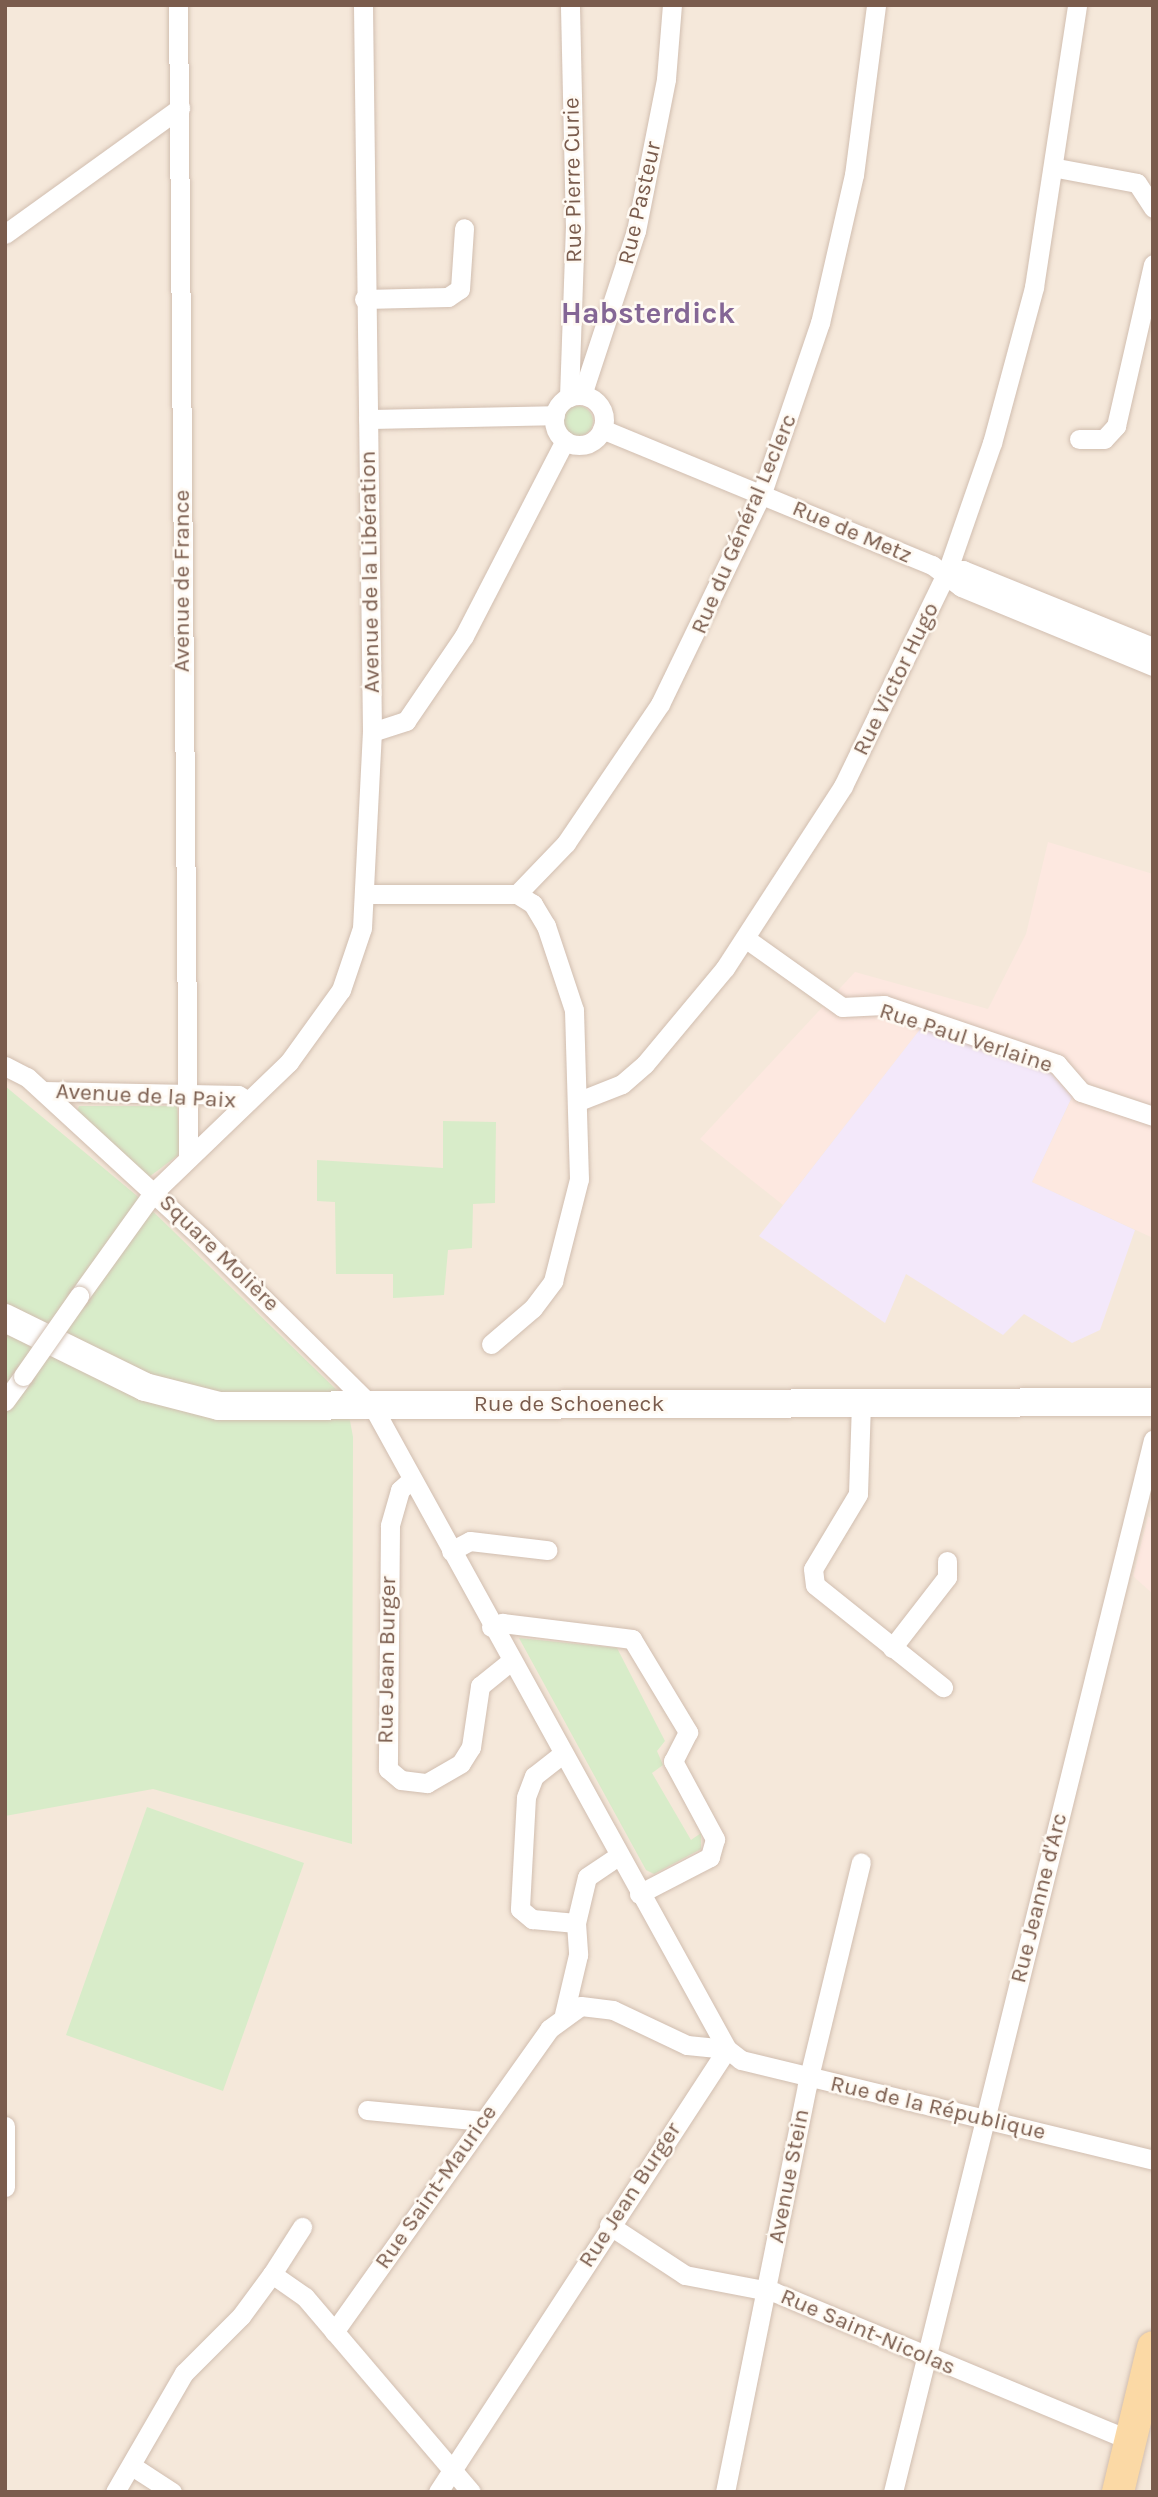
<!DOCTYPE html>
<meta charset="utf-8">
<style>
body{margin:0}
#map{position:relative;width:1158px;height:2497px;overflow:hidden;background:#fdf6ec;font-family:Karla,sans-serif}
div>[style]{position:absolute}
.residential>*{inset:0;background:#f5e8da}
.commercial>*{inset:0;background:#fde8e0}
.education>*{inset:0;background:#f3e8fa}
.green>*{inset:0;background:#d8ecc9}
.round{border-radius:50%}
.roads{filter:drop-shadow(0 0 2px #d1beb0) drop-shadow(0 0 2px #d1beb0)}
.minor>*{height:19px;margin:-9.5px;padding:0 9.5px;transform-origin:9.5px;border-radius:9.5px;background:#fff}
.minor>.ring{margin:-9.5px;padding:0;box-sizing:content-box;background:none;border:19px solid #fff;border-radius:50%}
.secondary>*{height:28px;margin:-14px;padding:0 14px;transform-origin:14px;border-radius:14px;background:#fff}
.primary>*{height:32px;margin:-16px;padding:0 16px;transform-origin:16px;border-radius:16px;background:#fbd9a5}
.bridges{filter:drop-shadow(0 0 2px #d1beb0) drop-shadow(0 0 2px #d1beb0)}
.minor-bridge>*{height:19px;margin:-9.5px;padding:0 9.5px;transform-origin:9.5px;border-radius:9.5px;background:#fff}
span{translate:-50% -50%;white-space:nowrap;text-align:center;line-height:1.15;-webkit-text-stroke:5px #fffaf3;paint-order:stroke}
.street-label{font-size:23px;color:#7a5c4d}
.district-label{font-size:30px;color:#846695;font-weight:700}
.frame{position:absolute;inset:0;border:7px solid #7a5c4d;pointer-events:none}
</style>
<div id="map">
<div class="residential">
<div style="clip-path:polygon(5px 5px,1153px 5px,1153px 2492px,5px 2492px)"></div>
</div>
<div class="commercial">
<div style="clip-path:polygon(1048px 842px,1153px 874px,1153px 1238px,1032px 1182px,1072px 1098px,1050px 1072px,921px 1028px,783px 1205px,700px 1139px,855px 972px,988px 1009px,1026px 934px)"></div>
<div style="clip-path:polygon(1148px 1516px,1153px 1521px,1153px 1594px,1133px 1576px)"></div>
</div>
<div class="education">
<div style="clip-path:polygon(921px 1028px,1050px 1072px,1072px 1097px,1032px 1182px,1135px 1230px,1100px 1330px,1072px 1343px,1024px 1314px,1003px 1335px,906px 1274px,885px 1323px,759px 1236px)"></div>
</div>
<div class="green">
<div class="round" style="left:563px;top:406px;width:30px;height:30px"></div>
<div style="clip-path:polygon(5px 1086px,136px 1195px,346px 1399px,353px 1437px,352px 1844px,153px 1789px,5px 1816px)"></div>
<div style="clip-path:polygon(79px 1106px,177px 1106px,181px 1153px,149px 1177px,77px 1111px)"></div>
<div style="clip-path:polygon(443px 1121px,496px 1122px,495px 1203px,473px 1204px,472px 1248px,448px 1250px,444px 1295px,393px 1298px,393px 1274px,336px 1274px,335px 1202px,317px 1201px,317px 1160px,443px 1168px)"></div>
<div style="clip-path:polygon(519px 1638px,617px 1648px,665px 1741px,657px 1751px,663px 1765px,652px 1773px,691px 1840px,701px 1833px,701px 1849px,654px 1874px,646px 1870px)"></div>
<div style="clip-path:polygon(147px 1807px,304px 1863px,223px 2091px,66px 2035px)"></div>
</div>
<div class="roads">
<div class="minor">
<div style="left:178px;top:5px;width:1152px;rotate:89.5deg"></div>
<div style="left:1057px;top:168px;width:81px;rotate:10.6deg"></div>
<div style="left:1137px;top:183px;width:30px;rotate:57deg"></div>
<div style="left:5px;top:234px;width:216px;rotate:-35.8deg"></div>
<div style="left:364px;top:299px;width:84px;rotate:-1.4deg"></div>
<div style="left:448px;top:297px;width:14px;rotate:-34deg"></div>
<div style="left:460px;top:289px;width:61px;rotate:-86.2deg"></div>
<div style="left:582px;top:395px;width:173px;rotate:-71.8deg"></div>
<div style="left:636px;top:231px;width:155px;rotate:-78.8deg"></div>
<div style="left:666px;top:79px;width:74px;rotate:-85.4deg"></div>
<div class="ring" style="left:554px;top:395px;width:31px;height:31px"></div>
<div style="left:569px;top:397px;width:169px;rotate:-88deg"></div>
<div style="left:575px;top:228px;width:223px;rotate:-91.3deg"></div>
<div style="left:368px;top:419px;width:187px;rotate:-1.2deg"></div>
<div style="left:602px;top:429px;width:357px;rotate:22.4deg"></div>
<div style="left:932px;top:565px;width:36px;rotate:37deg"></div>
<div style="left:961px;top:587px;width:208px;rotate:22.4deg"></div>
<div style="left:1079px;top:439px;width:25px"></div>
<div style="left:1104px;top:439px;width:18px;rotate:-47deg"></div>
<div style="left:1116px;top:426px;width:166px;rotate:-77.1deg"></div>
<div style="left:947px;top:572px;width:16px;rotate:-7deg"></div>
<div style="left:963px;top:570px;width:205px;rotate:22.1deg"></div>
<div style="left:372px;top:732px;width:36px;rotate:-18deg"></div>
<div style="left:406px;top:721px;width:103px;rotate:-55.7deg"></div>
<div style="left:464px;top:636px;width:220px;rotate:-62.7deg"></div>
<div style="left:368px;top:894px;width:149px"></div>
<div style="left:517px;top:894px;width:71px;rotate:-46.1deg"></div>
<div style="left:566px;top:843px;width:168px;rotate:-55.9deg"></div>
<div style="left:660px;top:704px;width:234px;rotate:-64.2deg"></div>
<div style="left:762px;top:493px;width:180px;rotate:-71.2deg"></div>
<div style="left:820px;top:323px;width:152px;rotate:-77.1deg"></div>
<div style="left:854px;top:175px;width:171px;rotate:-82.6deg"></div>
<div style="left:745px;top:938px;width:119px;rotate:35.4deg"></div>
<div style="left:842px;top:1007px;width:42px;rotate:-2.7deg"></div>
<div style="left:884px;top:1005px;width:183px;rotate:18.8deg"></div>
<div style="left:1057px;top:1064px;width:37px;rotate:49deg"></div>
<div style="left:1081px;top:1092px;width:76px;rotate:18.4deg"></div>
<div style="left:5px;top:1066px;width:25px;rotate:27deg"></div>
<div style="left:27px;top:1077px;width:238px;rotate:42.6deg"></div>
<div style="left:202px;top:1238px;width:240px;rotate:44.7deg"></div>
<div style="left:373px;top:1407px;width:733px;rotate:61.13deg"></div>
<div style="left:727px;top:2049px;width:529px;rotate:123.12deg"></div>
<div style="left:43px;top:1091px;width:195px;rotate:1.2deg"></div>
<div style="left:238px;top:1095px;width:12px;rotate:31deg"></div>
<div style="left:579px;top:1101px;width:46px;rotate:-21.6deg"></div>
<div style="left:622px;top:1084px;width:30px;rotate:-41deg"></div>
<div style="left:645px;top:1064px;width:125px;rotate:-50.2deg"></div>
<div style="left:725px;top:968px;width:217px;rotate:-57deg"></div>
<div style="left:843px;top:786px;width:238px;rotate:-64.1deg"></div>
<div style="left:947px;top:572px;width:137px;rotate:-70.8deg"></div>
<div style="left:992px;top:443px;width:162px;rotate:-74.9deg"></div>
<div style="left:1034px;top:287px;width:285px;rotate:-81.3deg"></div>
<div style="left:79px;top:1296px;width:127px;rotate:-54.3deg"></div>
<div style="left:153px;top:1193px;width:189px;rotate:-43.9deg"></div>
<div style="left:289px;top:1062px;width:89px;rotate:-54.2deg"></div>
<div style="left:341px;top:990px;width:65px;rotate:-71.3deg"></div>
<div style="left:362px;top:928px;width:196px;rotate:-87.1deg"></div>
<div style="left:372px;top:732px;width:727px;rotate:-90.71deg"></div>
<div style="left:491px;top:1344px;width:55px;rotate:-40.6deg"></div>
<div style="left:533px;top:1308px;width:34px;rotate:-53deg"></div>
<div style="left:553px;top:1281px;width:105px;rotate:-75.7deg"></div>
<div style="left:579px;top:1179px;width:169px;rotate:-91.7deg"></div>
<div style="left:574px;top:1010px;width:89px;rotate:-108.4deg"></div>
<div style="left:546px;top:926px;width:26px;rotate:-121deg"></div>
<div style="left:533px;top:904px;width:19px;rotate:-148deg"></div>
<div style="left:5px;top:1401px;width:31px;rotate:-54deg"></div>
<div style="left:861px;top:1403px;width:91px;rotate:91.9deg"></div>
<div style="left:858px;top:1494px;width:87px;rotate:121deg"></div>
<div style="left:813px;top:1569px;width:16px;rotate:83deg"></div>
<div style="left:815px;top:1585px;width:164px;rotate:38.6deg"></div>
<div style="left:411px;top:1480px;width:15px;rotate:138deg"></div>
<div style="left:400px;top:1490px;width:37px;rotate:106deg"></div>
<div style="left:390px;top:1526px;width:243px;rotate:90.5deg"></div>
<div style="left:388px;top:1769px;width:17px;rotate:40deg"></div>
<div style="left:401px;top:1780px;width:26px;rotate:7deg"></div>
<div style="left:427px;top:1783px;width:39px;rotate:-30deg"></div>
<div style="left:461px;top:1763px;width:19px;rotate:-58deg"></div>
<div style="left:471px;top:1747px;width:62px;rotate:-81.6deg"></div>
<div style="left:480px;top:1686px;width:38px;rotate:-39deg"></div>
<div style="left:451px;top:1551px;width:21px;rotate:-28deg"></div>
<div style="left:470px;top:1541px;width:78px;rotate:6.7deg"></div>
<div style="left:491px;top:1627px;width:12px;rotate:-20deg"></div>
<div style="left:502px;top:1623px;width:131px;rotate:7deg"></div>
<div style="left:632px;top:1639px;width:109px;rotate:58.9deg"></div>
<div style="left:688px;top:1732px;width:33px;rotate:117deg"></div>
<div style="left:673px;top:1761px;width:89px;rotate:61.7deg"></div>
<div style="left:715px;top:1839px;width:19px;rotate:106deg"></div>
<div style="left:710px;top:1857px;width:80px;rotate:152.5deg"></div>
<div style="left:892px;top:1648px;width:90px;rotate:-52.2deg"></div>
<div style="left:947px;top:1577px;width:16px;rotate:-90deg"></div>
<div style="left:561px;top:1755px;width:34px;rotate:142deg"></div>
<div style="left:534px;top:1776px;width:22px;rotate:111deg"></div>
<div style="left:526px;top:1797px;width:112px;rotate:93.1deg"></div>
<div style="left:520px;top:1909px;width:16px;rotate:40deg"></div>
<div style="left:532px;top:1919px;width:44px;rotate:5.2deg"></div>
<div style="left:576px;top:1923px;width:32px;rotate:86deg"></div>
<div style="left:578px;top:1955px;width:61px;rotate:103.3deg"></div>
<div style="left:576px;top:1923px;width:47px;rotate:-76.6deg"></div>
<div style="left:587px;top:1877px;width:37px;rotate:-34deg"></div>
<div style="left:367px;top:2110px;width:117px;rotate:5.4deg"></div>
<div style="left:5px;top:2126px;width:61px;rotate:90deg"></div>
<div style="left:609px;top:2225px;width:91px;rotate:33.3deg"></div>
<div style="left:685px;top:2275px;width:91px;rotate:10.8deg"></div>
<div style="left:774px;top:2292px;width:385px;rotate:22.6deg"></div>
<div style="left:272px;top:2274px;width:56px;rotate:-57.4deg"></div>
<div style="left:334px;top:2332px;width:372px;rotate:-54.6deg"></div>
<div style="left:549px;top:2029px;width:39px;rotate:-36deg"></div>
<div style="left:581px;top:2006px;width:32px;rotate:7deg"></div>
<div style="left:613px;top:2010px;width:82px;rotate:25.3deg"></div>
<div style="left:687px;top:2045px;width:40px;rotate:5.7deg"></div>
<div style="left:727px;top:2049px;width:18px;rotate:38deg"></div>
<div style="left:741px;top:2060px;width:424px;rotate:13.6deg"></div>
<div style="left:132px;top:2466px;width:48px;rotate:33deg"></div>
<div style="left:115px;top:2492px;width:138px;rotate:-59.9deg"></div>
<div style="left:184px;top:2373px;width:81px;rotate:-45deg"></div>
<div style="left:241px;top:2316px;width:52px;rotate:-53.6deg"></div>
<div style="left:272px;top:2274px;width:40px;rotate:34.9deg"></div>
<div style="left:305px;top:2297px;width:256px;rotate:49.6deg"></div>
<div style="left:725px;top:2492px;width:415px;rotate:-78.6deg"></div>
<div style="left:807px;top:2085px;width:229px;rotate:-76.4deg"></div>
<div style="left:893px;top:2492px;width:1084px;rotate:-76.12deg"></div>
</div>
<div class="secondary">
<div style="left:5px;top:1318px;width:156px;rotate:26.2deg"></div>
<div style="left:145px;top:1387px;width:76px;rotate:14.4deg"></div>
<div style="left:219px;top:1406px;width:934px;rotate:-0.25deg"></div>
</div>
<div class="primary">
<div style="left:1118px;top:2492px;width:149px;rotate:-76.4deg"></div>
</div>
</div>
<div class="bridges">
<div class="minor-bridge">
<div style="left:23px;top:1376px;width:98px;rotate:-55deg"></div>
</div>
</div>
<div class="street-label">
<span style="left:573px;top:180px;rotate:-91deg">Rue Pierre Curie</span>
<span style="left:640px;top:203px;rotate:-77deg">Rue Pasteur</span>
<span style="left:744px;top:524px;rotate:-67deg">Rue du Général Leclerc</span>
<span style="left:852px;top:532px;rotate:23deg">Rue de Metz</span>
<span style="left:370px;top:572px;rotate:-91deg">Avenue de la Libération</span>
<span style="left:182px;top:581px;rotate:-90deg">Avenue de France</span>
<span style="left:896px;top:679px;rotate:-64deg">Rue Victor Hugo</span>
<span style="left:966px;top:1038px;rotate:18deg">Rue Paul Verlaine</span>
<span style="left:146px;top:1096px;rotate:3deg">Avenue de la Paix</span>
<span style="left:219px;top:1253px;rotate:44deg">Square Molière</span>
<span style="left:569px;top:1404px">Rue de Schoeneck</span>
<span style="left:387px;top:1660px;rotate:-89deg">Rue Jean Burger</span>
<span style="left:1039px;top:1898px;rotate:-76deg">Rue Jeanne d'Arc</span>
<span style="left:938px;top:2108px;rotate:13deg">Rue de la République</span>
<span style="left:789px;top:2176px;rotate:-79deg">Avenue Stein</span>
<span style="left:436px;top:2187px;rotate:-55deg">Rue Saint-Maurice</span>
<span style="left:630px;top:2195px;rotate:-57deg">Rue Jean Burger</span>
<span style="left:868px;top:2332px;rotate:23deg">Rue Saint-Nicolas</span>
</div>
<div class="district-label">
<span style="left:648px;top:313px">Habsterdick</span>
</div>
<div class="frame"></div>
</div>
